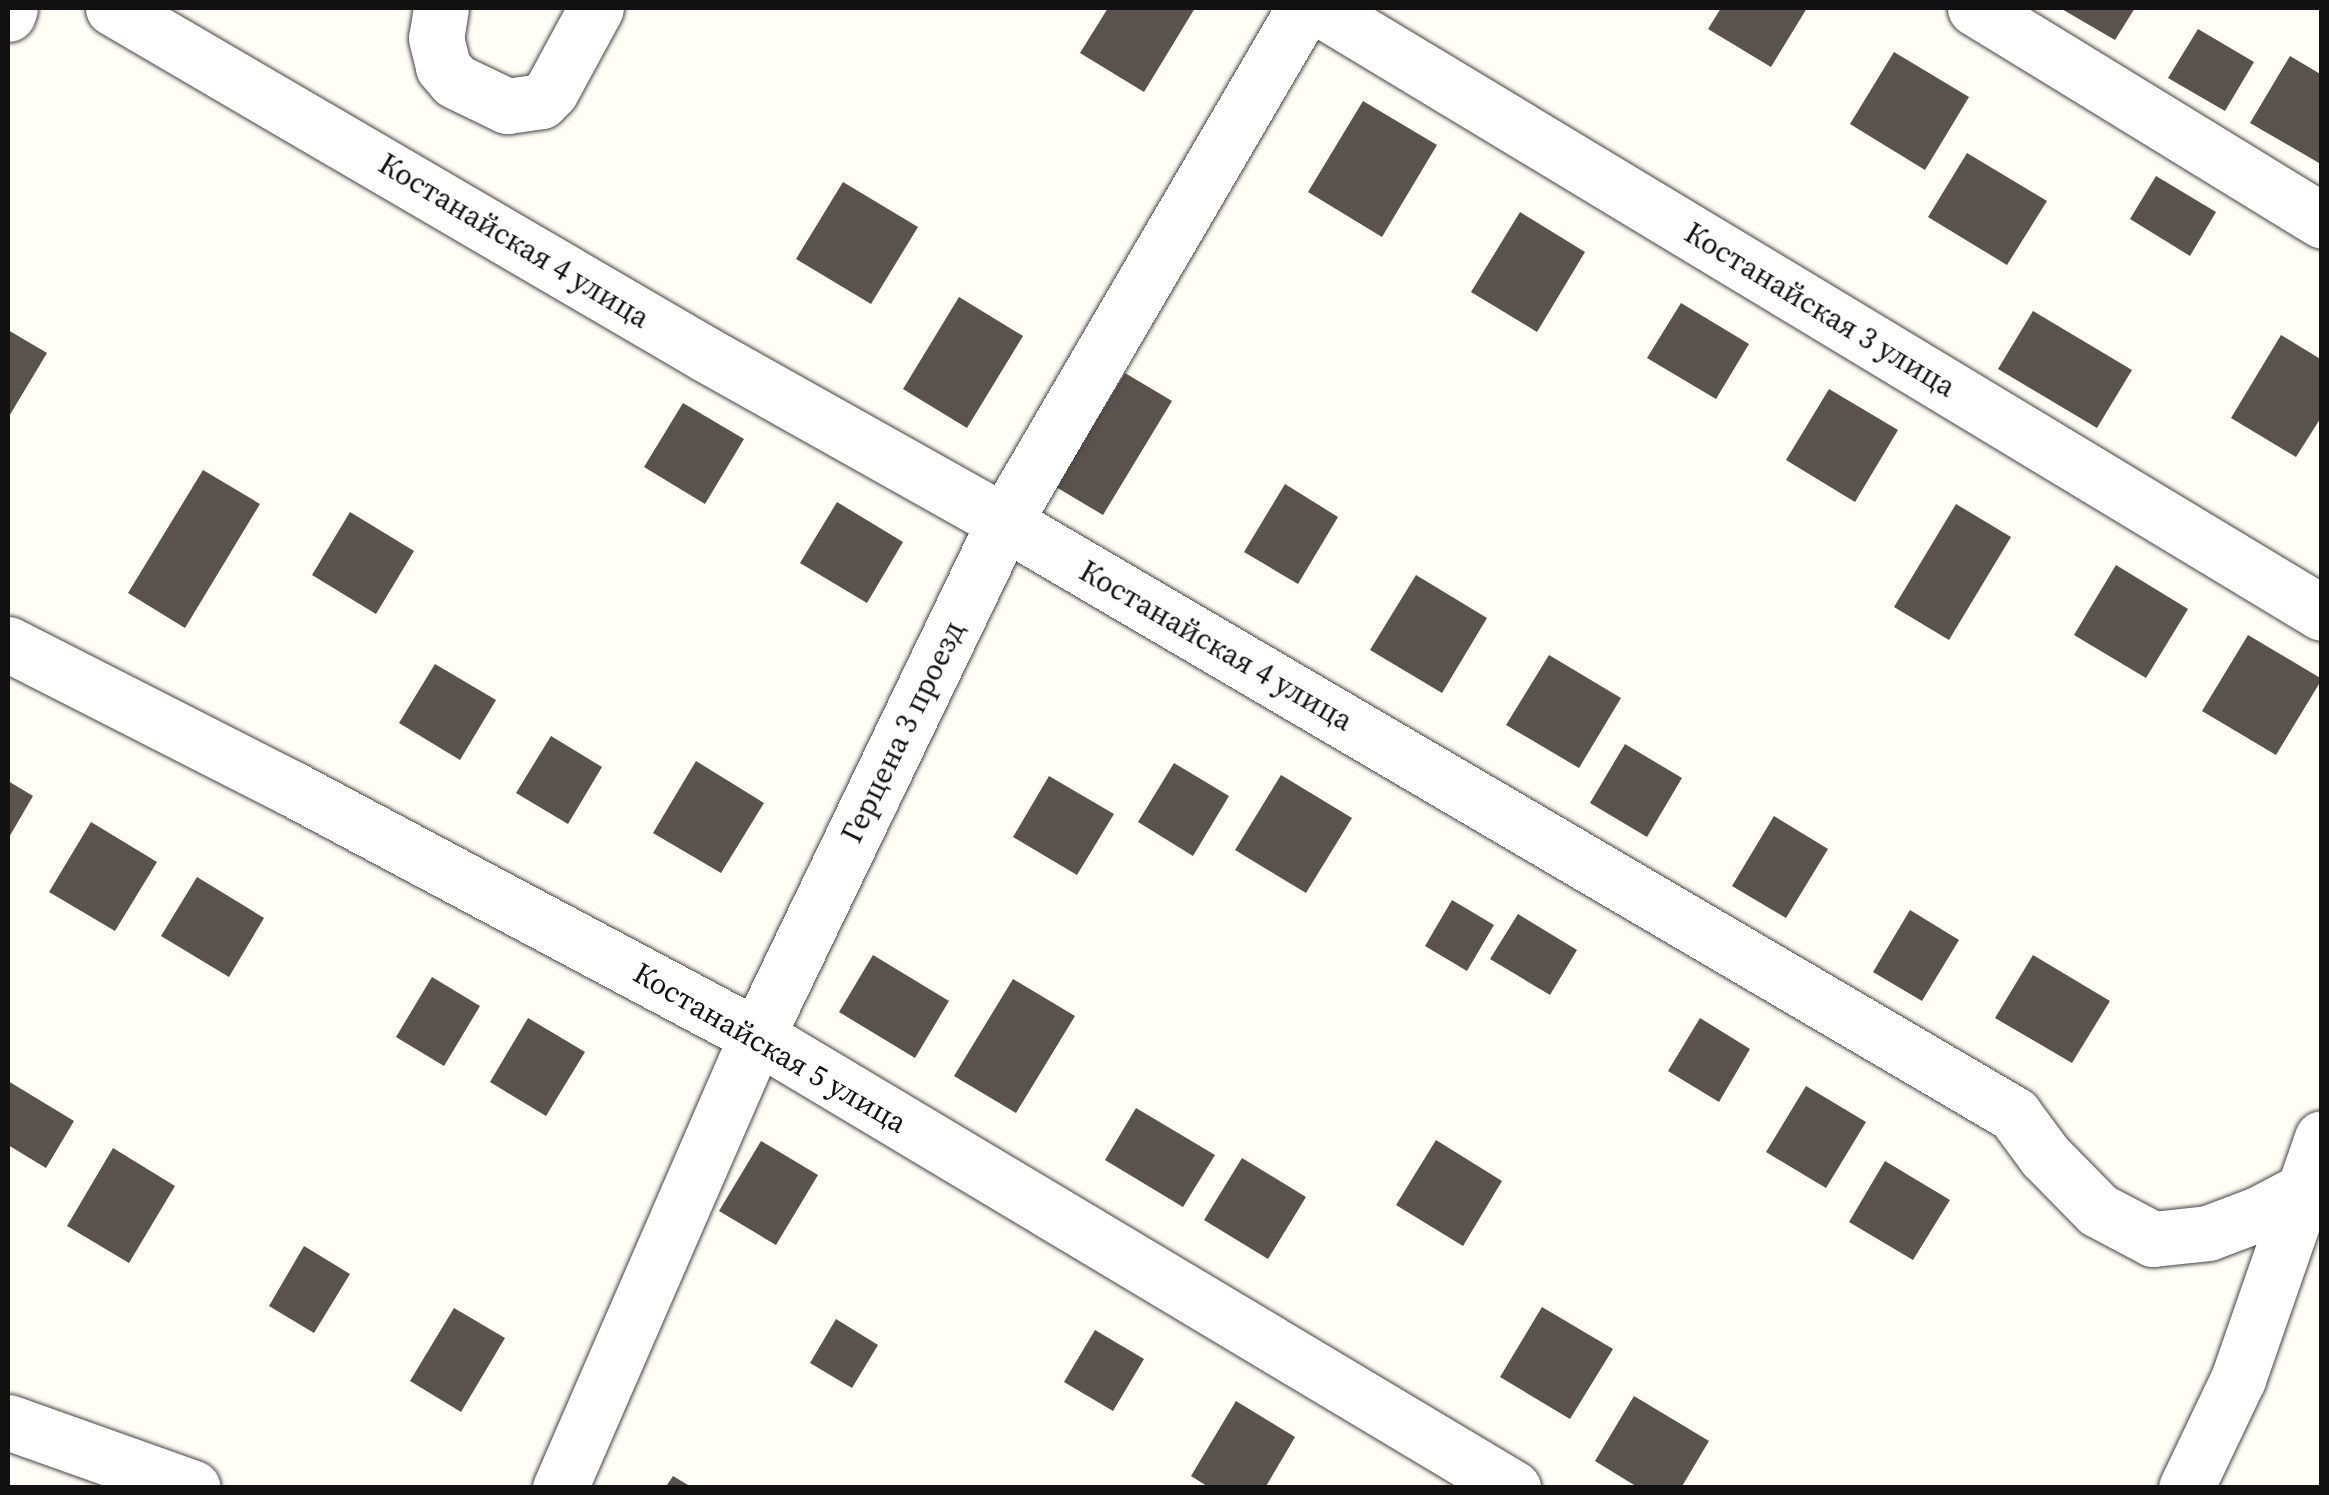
<!DOCTYPE html>
<meta charset="utf-8">
<style>
body{margin:0}
#map{position:relative;width:2329px;height:1495px;overflow:hidden;background:#fffdf5;font-family:"Source Serif 4",serif}
div>[style]{position:absolute}
.building>*{inset:0;background:#5a524d}
.roads{filter:drop-shadow(0 0 2px #444) drop-shadow(0 0 2px #444)}
.minor>*{height:55px;margin:-27.5px;padding:0 27.5px;transform-origin:27.5px;border-radius:27.5px;background:#fff}
span{translate:-50% -50%;white-space:nowrap;text-align:center;line-height:1.15;-webkit-text-stroke:10px #fff;paint-order:stroke}
.street-label{font-size:30px;color:#111}
.frame{position:absolute;inset:0;border:10px solid #111;pointer-events:none}
</style>
<div id="map">
<div class="building">
<div style="clip-path:polygon(1108px 8px,1195px 8px,1144px 92px,1080px 53px)"></div>
<div style="clip-path:polygon(1721px 8px,1807px 8px,1771px 67px,1708px 29px)"></div>
<div style="clip-path:polygon(2060px 8px,2135px 8px,2115px 40px)"></div>
<div style="clip-path:polygon(2198px 29px,2254px 62px,2225px 111px,2168px 78px)"></div>
<div style="clip-path:polygon(1894px 52px,1969px 97px,1925px 170px,1850px 124px)"></div>
<div style="clip-path:polygon(2290px 56px,2322px 75px,2319px 163px,2250px 123px)"></div>
<div style="clip-path:polygon(1363px 101px,1437px 145px,1382px 237px,1308px 192px)"></div>
<div style="clip-path:polygon(1967px 153px,2047px 201px,2007px 265px,1928px 217px)"></div>
<div style="clip-path:polygon(2156px 176px,2216px 212px,2190px 256px,2130px 219px)"></div>
<div style="clip-path:polygon(843px 182px,918px 227px,871px 304px,796px 259px)"></div>
<div style="clip-path:polygon(1520px 212px,1585px 252px,1537px 332px,1471px 292px)"></div>
<div style="clip-path:polygon(959px 297px,1023px 336px,967px 428px,903px 389px)"></div>
<div style="clip-path:polygon(1681px 303px,1749px 344px,1716px 399px,1647px 358px)"></div>
<div style="clip-path:polygon(2033px 311px,2132px 370px,2097px 428px,1998px 369px)"></div>
<div style="clip-path:polygon(8px 330px,47px 353px,8px 418px)"></div>
<div style="clip-path:polygon(2281px 335px,2322px 360px,2322px 416px,2296px 457px,2231px 418px)"></div>
<div style="clip-path:polygon(1125px 373px,1172px 401px,1103px 515px,1056px 487px)"></div>
<div style="clip-path:polygon(1829px 389px,1898px 430px,1855px 502px,1786px 460px)"></div>
<div style="clip-path:polygon(683px 403px,744px 439px,705px 504px,644px 467px)"></div>
<div style="clip-path:polygon(203px 470px,260px 504px,185px 628px,128px 593px)"></div>
<div style="clip-path:polygon(1285px 484px,1338px 517px,1298px 584px,1244px 552px)"></div>
<div style="clip-path:polygon(837px 502px,903px 542px,867px 603px,800px 563px)"></div>
<div style="clip-path:polygon(1956px 504px,2011px 537px,1949px 640px,1894px 607px)"></div>
<div style="clip-path:polygon(350px 512px,414px 551px,376px 614px,312px 575px)"></div>
<div style="clip-path:polygon(2116px 565px,2188px 609px,2146px 678px,2074px 635px)"></div>
<div style="clip-path:polygon(1416px 575px,1487px 618px,1442px 693px,1370px 650px)"></div>
<div style="clip-path:polygon(2248px 635px,2322px 679px,2276px 755px,2202px 711px)"></div>
<div style="clip-path:polygon(1549px 655px,1621px 698px,1579px 768px,1506px 725px)"></div>
<div style="clip-path:polygon(435px 664px,496px 700px,460px 760px,399px 723px)"></div>
<div style="clip-path:polygon(551px 736px,602px 767px,568px 824px,516px 793px)"></div>
<div style="clip-path:polygon(1625px 744px,1682px 778px,1647px 837px,1590px 803px)"></div>
<div style="clip-path:polygon(696px 761px,764px 803px,721px 873px,653px 833px)"></div>
<div style="clip-path:polygon(1174px 763px,1229px 796px,1193px 856px,1138px 822px)"></div>
<div style="clip-path:polygon(1281px 775px,1352px 818px,1306px 893px,1235px 850px)"></div>
<div style="clip-path:polygon(1049px 776px,1114px 814px,1077px 875px,1013px 837px)"></div>
<div style="clip-path:polygon(8px 781px,33px 796px,8px 839px)"></div>
<div style="clip-path:polygon(1774px 816px,1828px 849px,1786px 918px,1732px 886px)"></div>
<div style="clip-path:polygon(91px 822px,157px 862px,115px 931px,49px 892px)"></div>
<div style="clip-path:polygon(197px 877px,264px 918px,229px 977px,161px 936px)"></div>
<div style="clip-path:polygon(1452px 900px,1494px 925px,1467px 971px,1425px 946px)"></div>
<div style="clip-path:polygon(1910px 910px,1959px 940px,1922px 1001px,1873px 972px)"></div>
<div style="clip-path:polygon(1518px 914px,1577px 950px,1550px 995px,1490px 959px)"></div>
<div style="clip-path:polygon(873px 955px,949px 1001px,915px 1058px,839px 1012px)"></div>
<div style="clip-path:polygon(2033px 955px,2110px 1001px,2072px 1063px,1995px 1018px)"></div>
<div style="clip-path:polygon(432px 977px,480px 1006px,444px 1066px,396px 1037px)"></div>
<div style="clip-path:polygon(1013px 979px,1075px 1016px,1016px 1113px,954px 1076px)"></div>
<div style="clip-path:polygon(528px 1018px,585px 1052px,546px 1116px,490px 1082px)"></div>
<div style="clip-path:polygon(1700px 1018px,1750px 1049px,1719px 1102px,1668px 1071px)"></div>
<div style="clip-path:polygon(8px 1081px,74px 1121px,46px 1168px,8px 1145px)"></div>
<div style="clip-path:polygon(1806px 1086px,1866px 1122px,1826px 1188px,1766px 1152px)"></div>
<div style="clip-path:polygon(1136px 1108px,1215px 1155px,1183px 1207px,1105px 1160px)"></div>
<div style="clip-path:polygon(1436px 1140px,1502px 1181px,1463px 1246px,1396px 1205px)"></div>
<div style="clip-path:polygon(761px 1141px,818px 1175px,776px 1245px,719px 1211px)"></div>
<div style="clip-path:polygon(113px 1148px,175px 1186px,129px 1263px,67px 1226px)"></div>
<div style="clip-path:polygon(1242px 1158px,1306px 1197px,1268px 1259px,1204px 1220px)"></div>
<div style="clip-path:polygon(1885px 1161px,1950px 1200px,1913px 1260px,1849px 1222px)"></div>
<div style="clip-path:polygon(304px 1246px,350px 1274px,314px 1333px,269px 1306px)"></div>
<div style="clip-path:polygon(1542px 1307px,1613px 1349px,1570px 1419px,1500px 1377px)"></div>
<div style="clip-path:polygon(454px 1308px,505px 1338px,461px 1412px,410px 1381px)"></div>
<div style="clip-path:polygon(836px 1319px,878px 1345px,852px 1388px,810px 1363px)"></div>
<div style="clip-path:polygon(1095px 1330px,1144px 1359px,1113px 1411px,1064px 1382px)"></div>
<div style="clip-path:polygon(1634px 1396px,1709px 1441px,1681px 1488px,1639px 1488px,1595px 1461px)"></div>
<div style="clip-path:polygon(1236px 1401px,1295px 1437px,1265px 1488px,1210px 1488px,1191px 1476px)"></div>
<div style="clip-path:polygon(673px 1476px,693px 1488px,665px 1488px)"></div>
</div>
<div class="roads">
<div class="minor">
<div style="left:113px;top:8px;width:688px;rotate:30.29deg"></div>
<div style="left:707px;top:355px;width:341px;rotate:29.3deg"></div>
<div style="left:1004px;top:522px;width:1171px;rotate:30.38deg"></div>
<div style="left:2014px;top:1114px;width:52px;rotate:53.6deg"></div>
<div style="left:2045px;top:1156px;width:76px;rotate:45.5deg"></div>
<div style="left:2098px;top:1210px;width:62px;rotate:27.8deg"></div>
<div style="left:2153px;top:1239px;width:55px;rotate:-6.2deg"></div>
<div style="left:2208px;top:1233px;width:53px;rotate:-20.8deg"></div>
<div style="left:2258px;top:1214px;width:50px;rotate:-27.6deg"></div>
<div style="left:441px;top:8px;width:30px;rotate:99deg"></div>
<div style="left:436px;top:38px;width:30px;rotate:76deg"></div>
<div style="left:443px;top:67px;width:18px;rotate:49deg"></div>
<div style="left:455px;top:81px;width:58px;rotate:25.7deg"></div>
<div style="left:507px;top:106px;width:34px;rotate:-8deg"></div>
<div style="left:541px;top:101px;width:14px;rotate:-45deg"></div>
<div style="left:551px;top:91px;width:94px;rotate:-61.5deg"></div>
<div style="left:1319px;top:8px;width:1171px;rotate:31.1deg"></div>
<div style="left:1975px;top:8px;width:407px;rotate:31.5deg"></div>
<div style="left:8px;top:14px;width:6px;rotate:-72deg"></div>
<div style="left:8px;top:644px;width:318px;rotate:27deg"></div>
<div style="left:291px;top:788px;width:528px;rotate:28.02deg"></div>
<div style="left:757px;top:1036px;width:881px;rotate:30.87deg"></div>
<div style="left:8px;top:1422px;width:196px;rotate:19.6deg"></div>
<div style="left:560px;top:1488px;width:493px;rotate:-66.5deg"></div>
<div style="left:757px;top:1036px;width:570px;rotate:-64.33deg"></div>
<div style="left:1004px;top:522px;width:595px;rotate:-59.73deg"></div>
<div style="left:2186px;top:1488px;width:121px;rotate:-64.5deg"></div>
<div style="left:2238px;top:1379px;width:255px;rotate:-70.8deg"></div>
</div>
</div>
<div class="street-label">
<span style="left:514px;top:241px;rotate:31deg">Костанайская 4 улица</span>
<span style="left:1820px;top:310px;rotate:31deg">Костанайская 3 улица</span>
<span style="left:1216px;top:646px;rotate:30deg">Костанайская 4 улица</span>
<span style="left:903px;top:732px;rotate:-64deg">Герцена 3 проезд</span>
<span style="left:770px;top:1048px;rotate:30deg">Костанайская 5 улица</span>
</div>
<div class="frame"></div>
</div>
